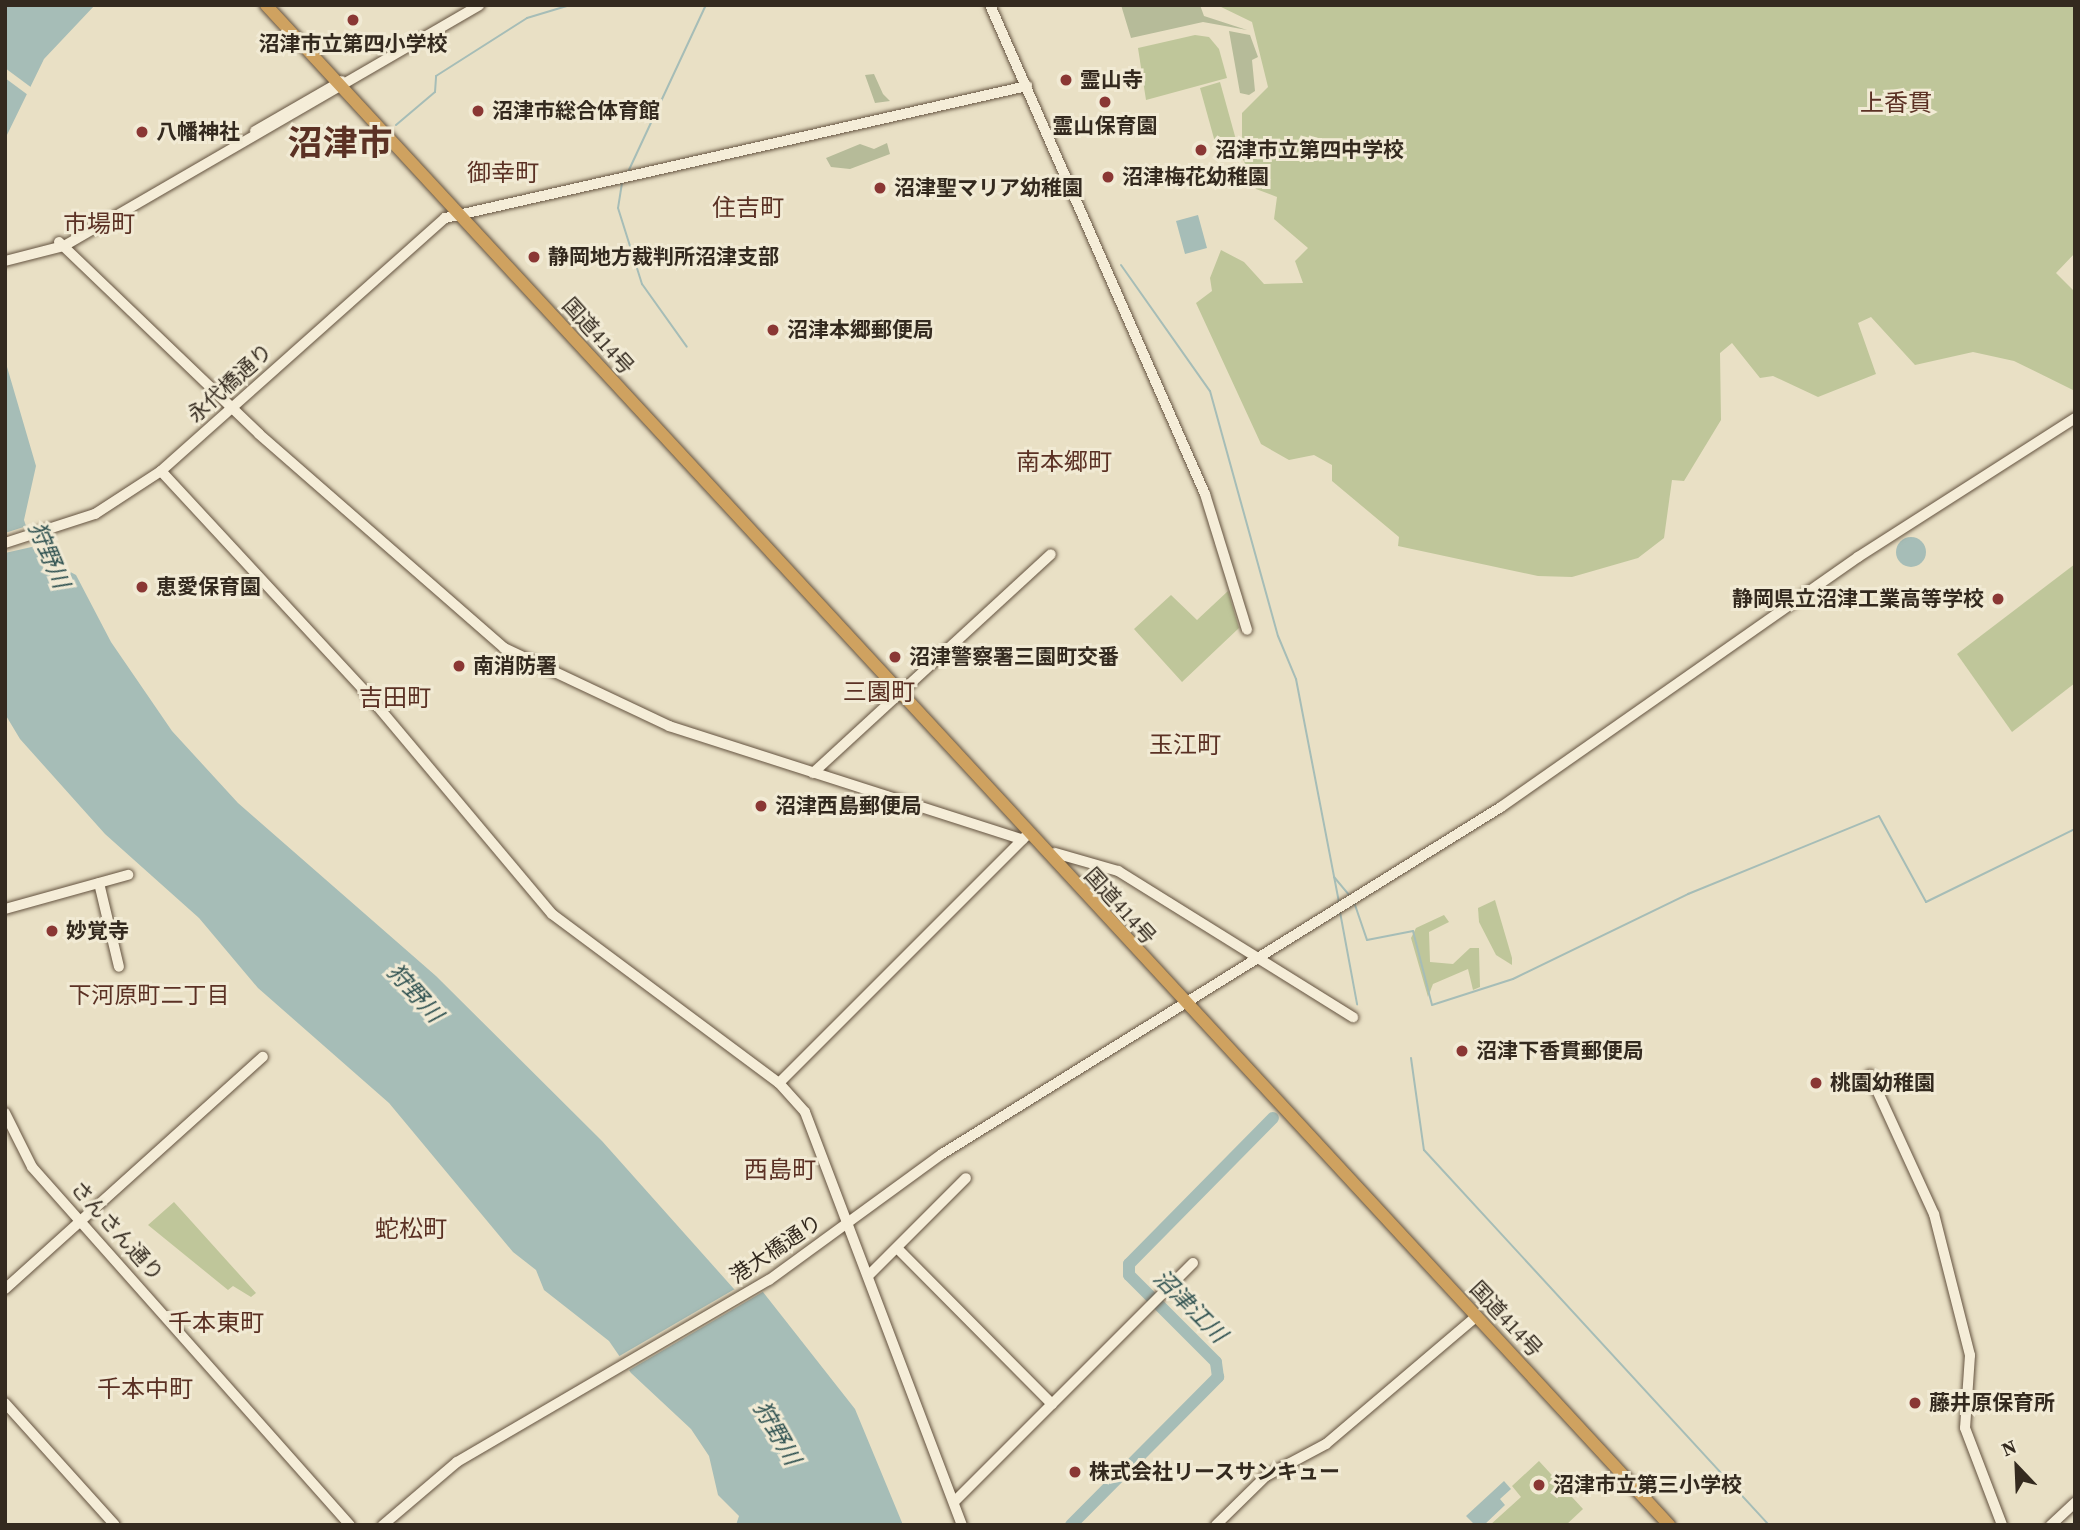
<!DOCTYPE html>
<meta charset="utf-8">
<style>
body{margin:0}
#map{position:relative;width:2080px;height:1530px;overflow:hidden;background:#e9e0c5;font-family:"Source Serif 4","Noto Sans JP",serif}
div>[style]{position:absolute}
.green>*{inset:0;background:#bfc69a}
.cemetery>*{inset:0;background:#b6bb99}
.water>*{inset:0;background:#a6bdb7}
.round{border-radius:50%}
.pier>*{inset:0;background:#e9e0c5}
.stream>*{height:2px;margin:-1px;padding:0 1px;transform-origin:1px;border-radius:1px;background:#a6bdb7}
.river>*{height:12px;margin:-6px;padding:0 6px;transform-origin:6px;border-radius:6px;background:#a6bdb7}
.roads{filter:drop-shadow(0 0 2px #645340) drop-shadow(0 0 2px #645340)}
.secondary>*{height:10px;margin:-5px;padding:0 5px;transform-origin:5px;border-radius:5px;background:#f5edd8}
.highway>*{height:12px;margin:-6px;padding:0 6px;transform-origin:6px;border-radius:6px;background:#cfa260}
.dots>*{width:19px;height:19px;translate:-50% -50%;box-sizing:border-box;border:4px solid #f1ead4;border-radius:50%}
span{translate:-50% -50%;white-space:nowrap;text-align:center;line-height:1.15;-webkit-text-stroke:6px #f1ead4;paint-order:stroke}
.poi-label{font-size:21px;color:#342a1f;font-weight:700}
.left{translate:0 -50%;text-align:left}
.right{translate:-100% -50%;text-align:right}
.street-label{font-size:21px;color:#342a1f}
.water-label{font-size:23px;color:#305251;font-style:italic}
.neighbourhood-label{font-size:23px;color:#5b3124}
.quarter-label{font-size:24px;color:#5b3124}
.town-label{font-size:35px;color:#5b3124;font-weight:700}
.frame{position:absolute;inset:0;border:7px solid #342a1f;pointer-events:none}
.north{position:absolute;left:1982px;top:1432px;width:70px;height:70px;-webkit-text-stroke:5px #f1ead4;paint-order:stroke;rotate:337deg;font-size:19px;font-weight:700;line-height:28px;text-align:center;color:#342a1f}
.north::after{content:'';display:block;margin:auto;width:24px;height:32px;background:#342a1f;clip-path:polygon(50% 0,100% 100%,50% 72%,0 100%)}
</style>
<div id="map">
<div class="green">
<div style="clip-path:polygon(1217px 5px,2075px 5px,2075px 253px,2056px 273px,2075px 292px,2075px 391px,2014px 361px,1973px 352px,1915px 365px,1871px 317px,1858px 323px,1876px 374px,1818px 397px,1773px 376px,1760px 378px,1732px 343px,1720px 353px,1721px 420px,1684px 481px,1672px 480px,1664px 538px,1638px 558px,1572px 577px,1538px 576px,1398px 546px,1399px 537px,1332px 481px,1332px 465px,1314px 455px,1289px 460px,1261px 444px,1196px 303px,1212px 291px,1210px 278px,1221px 250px,1244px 262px,1264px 284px,1303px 283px,1295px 261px,1308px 248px,1274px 219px,1277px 197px,1256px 189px,1242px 157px,1242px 113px,1268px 87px,1252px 22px)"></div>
<div style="clip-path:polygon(1195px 35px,1209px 37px,1219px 49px,1227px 78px,1146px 100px,1138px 48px)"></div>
<div style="clip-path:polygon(1220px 82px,1238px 147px,1218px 153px,1200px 88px)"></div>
<div style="clip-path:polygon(2075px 564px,2075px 683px,2012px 732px,1957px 654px)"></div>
<div style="clip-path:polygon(1228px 591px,1239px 628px,1182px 682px,1134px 629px,1171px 595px,1197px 620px)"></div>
<div style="clip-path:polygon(1495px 900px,1512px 958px,1512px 965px,1496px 955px,1479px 922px,1478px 908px)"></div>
<div style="clip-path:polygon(1444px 915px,1449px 922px,1429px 932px,1430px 962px,1453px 964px,1470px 948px,1479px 948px,1480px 987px,1473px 990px,1468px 969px,1433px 984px,1428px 997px,1411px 938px,1416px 928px)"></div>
<div style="clip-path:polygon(174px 1202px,256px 1293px,251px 1297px,233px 1286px,228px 1290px,148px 1225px)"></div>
<div style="clip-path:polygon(1539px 1461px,1583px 1509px,1566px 1525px,1490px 1525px,1521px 1497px,1512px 1486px)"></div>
</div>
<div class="cemetery">
<div style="clip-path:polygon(1121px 5px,1200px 5px,1204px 16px,1247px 30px,1203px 22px,1131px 38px)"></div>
<div style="clip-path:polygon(1229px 31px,1250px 35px,1258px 57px,1252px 60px,1255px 91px,1249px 95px,1240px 93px)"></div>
<div style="clip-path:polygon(874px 74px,883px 94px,890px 101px,875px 103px,865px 75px)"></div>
<div style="clip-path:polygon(887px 143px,890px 154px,850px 169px,831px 167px,826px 158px,860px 144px,874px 149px)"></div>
</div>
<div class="water">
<div style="clip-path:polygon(5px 5px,95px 5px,44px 59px,5px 139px)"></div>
<div style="clip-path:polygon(1198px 215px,1207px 248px,1185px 254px,1176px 221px)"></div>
<div style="clip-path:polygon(5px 360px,36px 466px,24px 520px,35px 553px,76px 575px,111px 642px,172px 731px,238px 803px,436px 976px,602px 1141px,734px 1289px,763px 1292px,855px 1409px,903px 1525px,736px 1525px,739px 1516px,718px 1495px,709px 1456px,691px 1429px,631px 1373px,609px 1341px,544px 1290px,536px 1270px,513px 1252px,389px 1103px,258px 988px,199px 918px,105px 834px,20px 739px,5px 714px)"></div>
<div class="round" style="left:1896px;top:537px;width:30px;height:30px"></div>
<div style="clip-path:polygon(1504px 1481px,1511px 1489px,1500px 1499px,1505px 1505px,1484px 1525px,1475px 1525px,1466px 1516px)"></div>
</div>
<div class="pier">
<div style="clip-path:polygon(5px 68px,32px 88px,28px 95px,5px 78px)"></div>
<div style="clip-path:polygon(30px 525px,36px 546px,5px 553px,5px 533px)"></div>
<div style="clip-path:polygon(740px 1286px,766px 1290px,626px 1372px,616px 1358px)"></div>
</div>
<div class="stream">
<div style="left:396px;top:125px;width:51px;rotate:-40.2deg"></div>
<div style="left:435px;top:92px;width:16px;rotate:-86deg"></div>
<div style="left:436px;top:76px;width:108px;rotate:-32.5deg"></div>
<div style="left:527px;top:18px;width:45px;rotate:-16.8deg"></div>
<div style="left:628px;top:172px;width:184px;rotate:-65deg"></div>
<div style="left:622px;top:183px;width:25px;rotate:99deg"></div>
<div style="left:618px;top:208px;width:80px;rotate:72.5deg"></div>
<div style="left:642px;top:284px;width:77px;rotate:54.5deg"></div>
<div style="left:1121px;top:265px;width:154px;rotate:54.8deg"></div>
<div style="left:1210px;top:391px;width:254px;rotate:74.5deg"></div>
<div style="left:1278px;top:636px;width:47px;rotate:67.3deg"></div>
<div style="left:1296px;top:679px;width:228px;rotate:79.1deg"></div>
<div style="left:1334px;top:877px;width:23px;rotate:50deg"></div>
<div style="left:1354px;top:902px;width:40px;rotate:71.1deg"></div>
<div style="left:1367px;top:940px;width:47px;rotate:-11.1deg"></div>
<div style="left:1413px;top:931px;width:76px;rotate:75.6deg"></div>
<div style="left:1432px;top:1005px;width:85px;rotate:-17.8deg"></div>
<div style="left:1513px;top:979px;width:195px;rotate:-25.9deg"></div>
<div style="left:1688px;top:894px;width:206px;rotate:-22.2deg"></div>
<div style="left:1879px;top:816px;width:98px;rotate:61.3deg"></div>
<div style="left:1926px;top:902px;width:166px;rotate:-26.1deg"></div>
<div style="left:1340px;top:912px;width:94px;rotate:79.5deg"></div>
<div style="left:1411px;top:1058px;width:93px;rotate:82deg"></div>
<div style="left:1424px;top:1150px;width:510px;rotate:47.39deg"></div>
</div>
<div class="river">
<div style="left:1071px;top:1525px;width:209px;rotate:-45.2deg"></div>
<div style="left:1218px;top:1377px;width:15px;rotate:-98deg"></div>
<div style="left:1216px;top:1362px;width:123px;rotate:-135deg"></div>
<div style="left:1129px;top:1275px;width:11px;rotate:-90deg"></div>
<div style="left:1129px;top:1264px;width:205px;rotate:-45.4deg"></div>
</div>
<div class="roads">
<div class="secondary">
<div style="left:990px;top:5px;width:534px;rotate:66.27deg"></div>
<div style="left:1205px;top:494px;width:142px;rotate:72.8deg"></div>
<div style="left:255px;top:131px;width:100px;rotate:-29.9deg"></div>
<div style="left:59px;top:242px;width:277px;rotate:43.8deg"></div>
<div style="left:259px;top:434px;width:325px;rotate:41.1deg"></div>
<div style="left:504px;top:648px;width:183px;rotate:25.3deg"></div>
<div style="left:669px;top:726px;width:371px;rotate:17.8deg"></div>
<div style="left:5px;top:261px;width:61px;rotate:-14.3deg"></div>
<div style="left:64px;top:246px;width:480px;rotate:-30.1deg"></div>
<div style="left:161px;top:471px;width:299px;rotate:47.2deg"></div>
<div style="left:364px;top:690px;width:292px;rotate:50deg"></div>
<div style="left:552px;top:914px;width:283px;rotate:36.7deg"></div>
<div style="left:779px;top:1083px;width:39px;rotate:48deg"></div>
<div style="left:805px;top:1112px;width:442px;rotate:69.2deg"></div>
<div style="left:5px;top:543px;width:95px;rotate:-17.9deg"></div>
<div style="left:95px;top:514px;width:79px;rotate:-33.1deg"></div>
<div style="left:161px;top:471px;width:380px;rotate:-41.7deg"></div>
<div style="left:445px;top:218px;width:597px;rotate:-12.78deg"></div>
<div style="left:813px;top:773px;width:323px;rotate:-42.6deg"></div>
<div style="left:1055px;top:853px;width:66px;rotate:15.9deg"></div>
<div style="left:1118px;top:871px;width:277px;rotate:31.9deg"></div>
<div style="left:99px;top:883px;width:86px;rotate:76.6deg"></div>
<div style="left:5px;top:909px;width:128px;rotate:-15.5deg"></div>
<div style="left:1870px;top:1075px;width:153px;rotate:65.3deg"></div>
<div style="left:1934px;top:1214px;width:146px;rotate:75.7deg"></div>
<div style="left:1970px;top:1355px;width:73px;rotate:93.9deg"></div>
<div style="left:1965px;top:1428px;width:104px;rotate:69.1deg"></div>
<div style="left:779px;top:1083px;width:349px;rotate:-45deg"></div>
<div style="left:5px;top:1113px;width:60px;rotate:63.4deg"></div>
<div style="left:32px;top:1167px;width:479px;rotate:48.4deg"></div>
<div style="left:897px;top:1248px;width:220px;rotate:45.2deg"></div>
<div style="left:869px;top:1275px;width:137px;rotate:-45deg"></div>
<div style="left:5px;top:1289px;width:347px;rotate:-42deg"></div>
<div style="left:5px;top:1403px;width:164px;rotate:48deg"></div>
<div style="left:954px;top:1502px;width:338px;rotate:-45deg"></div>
<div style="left:383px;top:1525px;width:97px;rotate:-40.4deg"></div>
<div style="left:457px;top:1462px;width:361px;rotate:-30.3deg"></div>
<div style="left:769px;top:1280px;width:214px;rotate:-36.1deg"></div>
<div style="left:942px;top:1154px;width:658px;rotate:-31.83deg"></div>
<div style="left:1501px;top:807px;width:436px;rotate:-35deg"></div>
<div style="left:1858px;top:557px;width:258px;rotate:-32.6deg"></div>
<div style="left:1216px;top:1525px;width:70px;rotate:-44.4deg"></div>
<div style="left:1266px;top:1476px;width:68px;rotate:-28.1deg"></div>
<div style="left:1326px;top:1444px;width:198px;rotate:-40.3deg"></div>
<div style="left:2051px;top:1525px;width:33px;rotate:-43deg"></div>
</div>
<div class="highway">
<div style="left:266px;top:5px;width:2069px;rotate:47.29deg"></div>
</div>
</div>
<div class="dots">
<div style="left:353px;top:20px;background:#8a3734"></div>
<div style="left:1066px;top:80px;background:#8a3734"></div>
<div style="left:1105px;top:102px;background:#8a3734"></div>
<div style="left:478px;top:111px;background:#8a3734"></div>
<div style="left:142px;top:132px;background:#8a3734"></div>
<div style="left:1201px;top:150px;background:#8a3734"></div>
<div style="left:1108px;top:177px;background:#8a3734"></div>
<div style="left:880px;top:188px;background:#8a3734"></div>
<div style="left:534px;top:257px;background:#8a3734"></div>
<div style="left:773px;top:330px;background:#8a3734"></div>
<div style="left:142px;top:587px;background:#8a3734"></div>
<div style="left:1998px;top:599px;background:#8a3734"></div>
<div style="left:895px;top:657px;background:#8a3734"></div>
<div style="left:459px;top:666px;background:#8a3734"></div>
<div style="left:761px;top:806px;background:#8a3734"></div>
<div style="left:52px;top:931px;background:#8a3734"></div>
<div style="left:1462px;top:1051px;background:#8a3734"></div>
<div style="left:1816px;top:1083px;background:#8a3734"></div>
<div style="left:1915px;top:1403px;background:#8a3734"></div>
<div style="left:1075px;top:1472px;background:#8a3734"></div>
<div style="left:1539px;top:1485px;background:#8a3734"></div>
</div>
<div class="poi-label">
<span style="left:353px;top:44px">沼津市立第四小学校</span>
<span class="left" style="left:1080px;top:80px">霊山寺</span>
<span class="left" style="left:492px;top:111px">沼津市総合体育館</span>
<span style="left:1105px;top:126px">霊山保育園</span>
<span class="left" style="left:156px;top:132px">八幡神社</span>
<span class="left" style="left:1215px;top:150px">沼津市立第四中学校</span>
<span class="left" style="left:1122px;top:177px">沼津梅花幼稚園</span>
<span class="left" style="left:894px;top:188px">沼津聖マリア幼稚園</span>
<span class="left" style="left:548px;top:257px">静岡地方裁判所沼津支部</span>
<span class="left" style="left:787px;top:330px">沼津本郷郵便局</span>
<span class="left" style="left:156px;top:587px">恵愛保育園</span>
<span class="right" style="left:1984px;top:599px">静岡県立沼津工業高等学校</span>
<span class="left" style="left:909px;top:657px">沼津警察署三園町交番</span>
<span class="left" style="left:473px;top:666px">南消防署</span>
<span class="left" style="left:775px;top:806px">沼津西島郵便局</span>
<span class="left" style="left:66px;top:931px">妙覚寺</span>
<span class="left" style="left:1476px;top:1051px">沼津下香貫郵便局</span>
<span class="left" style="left:1830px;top:1083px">桃園幼稚園</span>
<span class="left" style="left:1929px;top:1403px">藤井原保育所</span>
<span class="left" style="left:1089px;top:1472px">株式会社リースサンキュー</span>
<span class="left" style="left:1553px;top:1485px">沼津市立第三小学校</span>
</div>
<div class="street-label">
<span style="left:598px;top:336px;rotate:48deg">国道414号</span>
<span style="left:230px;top:383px;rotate:-42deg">永代橋通り</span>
<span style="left:1120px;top:906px;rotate:48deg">国道414号</span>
<span style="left:117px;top:1231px;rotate:48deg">さんさん通り</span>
<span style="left:776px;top:1249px;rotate:-34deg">港大橋通り</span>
<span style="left:1506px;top:1319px;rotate:47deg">国道414号</span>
</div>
<div class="water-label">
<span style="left:49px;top:555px;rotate:67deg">狩野川</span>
<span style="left:415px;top:993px;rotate:48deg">狩野川</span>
<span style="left:1190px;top:1306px;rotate:45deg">沼津江川</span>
<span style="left:777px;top:1433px;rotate:60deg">狩野川</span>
</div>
<div class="neighbourhood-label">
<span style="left:149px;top:995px">下河原町二丁目</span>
</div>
<div class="quarter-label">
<span style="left:1896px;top:103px">上香貫</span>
<span style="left:503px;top:173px">御幸町</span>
<span style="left:748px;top:208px">住吉町</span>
<span style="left:99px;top:224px">市場町</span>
<span style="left:1064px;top:462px">南本郷町</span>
<span style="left:879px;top:692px">三園町</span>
<span style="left:395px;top:698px">吉田町</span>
<span style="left:1185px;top:745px">玉江町</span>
<span style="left:780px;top:1170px">西島町</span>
<span style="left:411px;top:1229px">蛇松町</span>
<span style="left:216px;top:1323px">千本東町</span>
<span style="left:145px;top:1389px">千本中町</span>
</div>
<div class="town-label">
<span style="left:340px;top:143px">沼津市</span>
</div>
<div class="frame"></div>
<div class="north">N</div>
</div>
